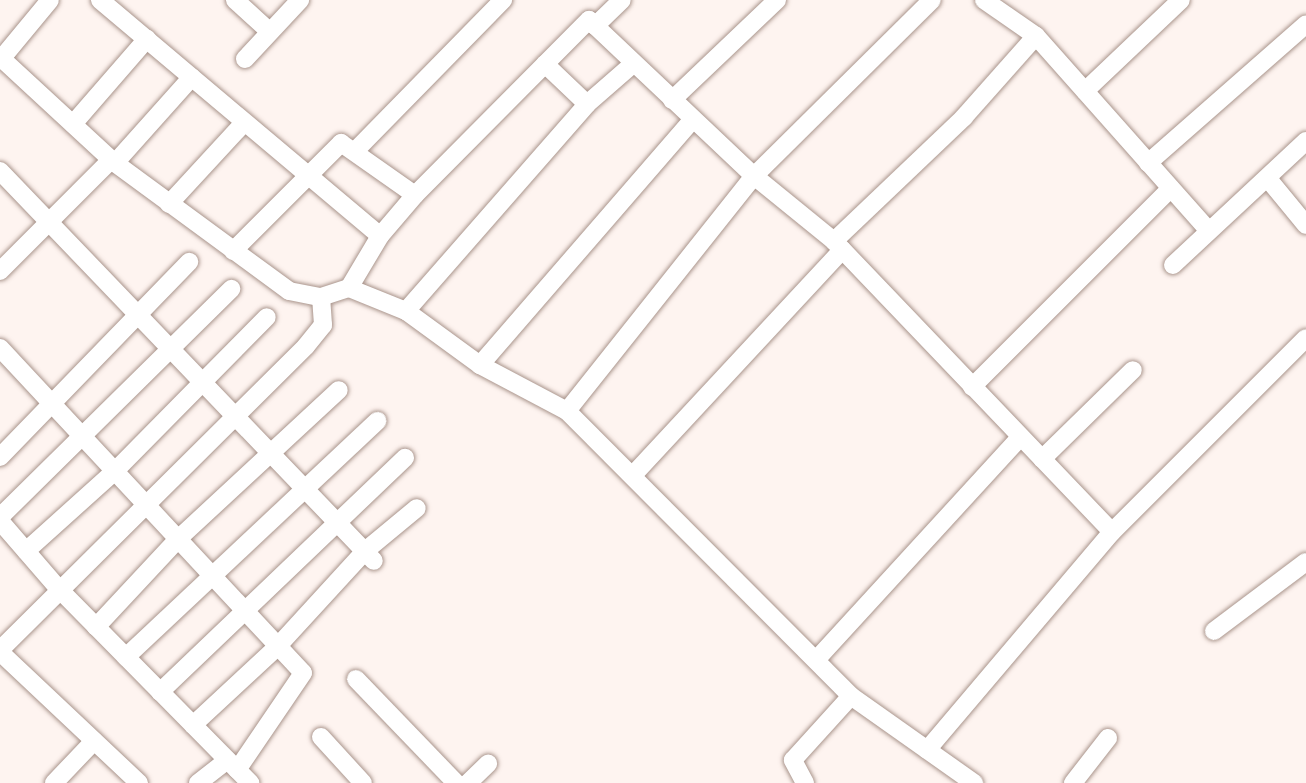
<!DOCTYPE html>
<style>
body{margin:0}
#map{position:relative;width:1306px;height:783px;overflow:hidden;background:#fef4f0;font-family:"Fira Sans",sans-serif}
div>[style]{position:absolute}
.roads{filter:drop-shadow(0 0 2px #a9948b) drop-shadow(0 0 2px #a9948b)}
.minor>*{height:18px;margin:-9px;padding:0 9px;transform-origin:9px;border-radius:9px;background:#fff}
span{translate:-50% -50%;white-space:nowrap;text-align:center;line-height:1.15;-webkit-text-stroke:8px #fef4f0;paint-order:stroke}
</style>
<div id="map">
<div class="roads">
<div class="minor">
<div style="left:100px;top:0;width:366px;rotate:40.1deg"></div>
<div style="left:235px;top:0;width:47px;rotate:42.4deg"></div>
<div style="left:984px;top:0;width:63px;rotate:34.7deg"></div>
<div style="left:1036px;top:36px;width:259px;rotate:48.4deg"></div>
<div style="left:595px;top:26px;width:37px;rotate:-44deg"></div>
<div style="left:0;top:57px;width:156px;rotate:42.7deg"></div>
<div style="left:115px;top:163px;width:216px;rotate:36.3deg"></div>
<div style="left:289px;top:291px;width:33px;rotate:11deg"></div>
<div style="left:321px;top:297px;width:29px;rotate:-18deg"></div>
<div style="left:349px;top:288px;width:61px;rotate:22deg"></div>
<div style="left:406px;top:311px;width:92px;rotate:36.1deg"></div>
<div style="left:480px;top:365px;width:98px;rotate:27.9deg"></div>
<div style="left:567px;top:411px;width:402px;rotate:45.1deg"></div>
<div style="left:851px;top:696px;width:151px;rotate:35.3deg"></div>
<div style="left:2px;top:58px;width:75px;rotate:-50.4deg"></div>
<div style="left:245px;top:59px;width:81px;rotate:-47deg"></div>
<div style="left:545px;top:64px;width:58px;rotate:43.6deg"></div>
<div style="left:1085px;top:91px;width:132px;rotate:-43.5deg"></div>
<div style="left:672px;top:100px;width:145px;rotate:-43.6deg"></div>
<div style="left:73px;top:124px;width:113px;rotate:-49deg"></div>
<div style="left:357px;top:149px;width:209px;rotate:-45.6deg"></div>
<div style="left:115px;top:163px;width:115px;rotate:-48.2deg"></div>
<div style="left:1148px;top:163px;width:210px;rotate:-41.3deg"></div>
<div style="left:0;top:171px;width:540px;rotate:46.2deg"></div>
<div style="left:1269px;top:180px;width:58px;rotate:50.6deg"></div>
<div style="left:169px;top:204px;width:108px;rotate:-47.3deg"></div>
<div style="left:834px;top:241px;width:180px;rotate:-43.6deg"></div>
<div style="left:964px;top:117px;width:108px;rotate:-48.4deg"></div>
<div style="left:233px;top:251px;width:153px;rotate:-45deg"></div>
<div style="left:341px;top:143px;width:90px;rotate:35.1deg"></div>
<div style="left:1173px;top:265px;width:182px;rotate:-43deg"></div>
<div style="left:0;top:271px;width:157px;rotate:-45deg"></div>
<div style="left:349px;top:288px;width:61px;rotate:-59.2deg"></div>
<div style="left:380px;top:236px;width:54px;rotate:-49.5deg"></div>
<div style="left:415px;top:195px;width:247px;rotate:-45.2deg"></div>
<div style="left:589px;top:20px;width:227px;rotate:43.4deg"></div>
<div style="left:754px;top:176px;width:103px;rotate:39.1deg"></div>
<div style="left:834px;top:241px;width:402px;rotate:46.3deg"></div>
<div style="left:406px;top:311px;width:275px;rotate:-48.8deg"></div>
<div style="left:587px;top:104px;width:62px;rotate:-41.1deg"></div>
<div style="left:0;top:348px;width:444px;rotate:47deg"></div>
<div style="left:303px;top:673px;width:117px;rotate:124.2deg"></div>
<div style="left:480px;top:365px;width:325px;rotate:-49.1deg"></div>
<div style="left:972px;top:387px;width:281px;rotate:-45deg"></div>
<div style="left:567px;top:411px;width:300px;rotate:-51.5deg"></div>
<div style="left:754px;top:176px;width:250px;rotate:-44.7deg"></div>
<div style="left:0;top:457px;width:272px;rotate:-45.9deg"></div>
<div style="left:1042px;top:459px;width:127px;rotate:-44.4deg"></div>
<div style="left:634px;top:474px;width:306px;rotate:-47.1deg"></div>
<div style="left:0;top:517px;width:325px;rotate:-44.6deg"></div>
<div style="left:0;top:521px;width:89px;rotate:49.1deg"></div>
<div style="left:58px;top:588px;width:274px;rotate:45.4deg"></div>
<div style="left:26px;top:551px;width:120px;rotate:-42deg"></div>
<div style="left:115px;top:471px;width:216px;rotate:-45.4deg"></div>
<div style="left:96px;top:627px;width:120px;rotate:-47deg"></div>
<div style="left:178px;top:539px;width:219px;rotate:-42.8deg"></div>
<div style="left:1214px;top:631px;width:115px;rotate:-36.9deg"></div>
<div style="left:0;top:650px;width:431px;rotate:-44.8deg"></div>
<div style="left:306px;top:346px;width:27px;rotate:-51deg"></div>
<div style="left:323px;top:325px;width:28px;rotate:-94deg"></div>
<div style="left:0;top:652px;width:191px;rotate:43.3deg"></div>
<div style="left:126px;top:657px;width:345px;rotate:-43.2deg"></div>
<div style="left:816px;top:660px;width:302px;rotate:-47.5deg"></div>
<div style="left:356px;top:679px;width:144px;rotate:46.1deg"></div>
<div style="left:160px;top:692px;width:339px;rotate:-43.7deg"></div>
<div style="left:193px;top:725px;width:116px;rotate:-42.9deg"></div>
<div style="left:278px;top:646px;width:129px;rotate:-47.5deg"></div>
<div style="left:365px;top:551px;width:67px;rotate:-39.6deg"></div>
<div style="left:321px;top:737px;width:62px;rotate:47.6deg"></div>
<div style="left:927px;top:750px;width:286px;rotate:-49.7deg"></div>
<div style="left:1112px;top:532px;width:274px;rotate:-45deg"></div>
<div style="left:54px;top:783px;width:58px;rotate:-46.4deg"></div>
<div style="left:198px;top:783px;width:37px;rotate:-38deg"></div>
<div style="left:468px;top:783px;width:28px;rotate:-44deg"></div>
<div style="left:805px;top:783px;width:26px;rotate:-118deg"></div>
<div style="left:793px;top:760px;width:86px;rotate:-47.8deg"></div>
<div style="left:1073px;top:783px;width:57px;rotate:-52.1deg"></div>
</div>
</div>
</div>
